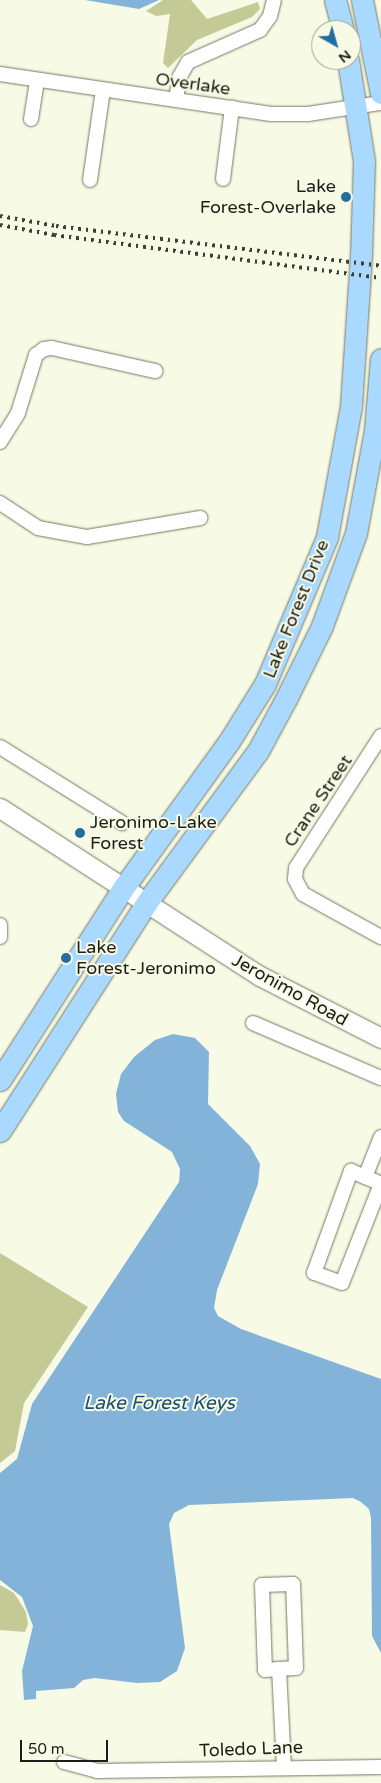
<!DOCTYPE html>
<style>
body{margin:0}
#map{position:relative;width:381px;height:1783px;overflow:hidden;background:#f7fae5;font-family:"Varela Round",sans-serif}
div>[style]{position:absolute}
.green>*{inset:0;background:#c4ca96}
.water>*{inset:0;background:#84b3d9}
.roads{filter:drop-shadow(0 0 1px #747764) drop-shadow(0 0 1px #747764)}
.minor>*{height:14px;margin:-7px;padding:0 7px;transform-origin:7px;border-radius:7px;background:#fff}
.secondary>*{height:19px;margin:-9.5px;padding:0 9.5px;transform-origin:9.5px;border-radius:9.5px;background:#fff}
.primary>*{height:21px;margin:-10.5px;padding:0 10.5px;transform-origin:10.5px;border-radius:10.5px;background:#a9d9fe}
.rail>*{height:4px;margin-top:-2px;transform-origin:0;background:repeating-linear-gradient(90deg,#3e4037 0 2.5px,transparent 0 7.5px)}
.dots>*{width:14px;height:14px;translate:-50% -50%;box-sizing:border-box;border:2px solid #f7fae5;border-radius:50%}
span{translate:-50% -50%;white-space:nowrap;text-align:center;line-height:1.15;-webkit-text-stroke:4px #f7fae5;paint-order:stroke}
.street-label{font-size:18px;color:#1c1d16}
.poi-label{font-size:18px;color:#1c1d16}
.right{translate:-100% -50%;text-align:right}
.left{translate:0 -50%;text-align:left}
.water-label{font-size:19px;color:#1a4e74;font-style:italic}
.north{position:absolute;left:311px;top:20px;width:50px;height:50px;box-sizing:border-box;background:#f7fae5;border:1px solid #9fa292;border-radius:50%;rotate:142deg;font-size:14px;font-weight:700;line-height:20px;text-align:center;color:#1c1d16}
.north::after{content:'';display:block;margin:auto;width:18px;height:22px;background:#246da1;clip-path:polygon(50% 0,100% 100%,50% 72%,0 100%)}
.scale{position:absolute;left:20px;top:1740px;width:88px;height:22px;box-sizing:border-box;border:2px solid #1c1d16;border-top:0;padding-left:6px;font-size:15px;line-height:18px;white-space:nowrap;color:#1c1d16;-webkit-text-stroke:4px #f7fae5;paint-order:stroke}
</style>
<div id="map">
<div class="green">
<div style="clip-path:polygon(163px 0,191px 0,207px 19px,258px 2px,260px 9px,252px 17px,197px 40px,168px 68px,163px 63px,170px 14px,156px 16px,146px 11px)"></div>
<div style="clip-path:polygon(0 1253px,88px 1307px,24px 1403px,15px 1451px,0 1463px)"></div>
<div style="clip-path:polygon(0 1585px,14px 1593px,26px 1612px,28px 1624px,25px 1632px,0 1630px)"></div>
</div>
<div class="water">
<div style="clip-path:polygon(85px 0,159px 0,139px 9px)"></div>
<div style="clip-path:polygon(173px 1034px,195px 1038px,209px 1052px,208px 1104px,250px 1146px,260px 1164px,258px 1184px,217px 1290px,214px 1308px,218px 1316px,241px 1329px,381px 1379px,381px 1653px,372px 1636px,371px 1518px,369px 1509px,361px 1502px,353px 1498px,189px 1505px,174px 1513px,169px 1524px,185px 1648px,177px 1671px,160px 1682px,137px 1683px,95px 1678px,83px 1680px,74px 1688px,36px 1691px,36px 1699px,24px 1700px,22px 1671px,33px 1626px,22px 1597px,0 1580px,0 1473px,17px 1459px,32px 1404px,179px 1182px,180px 1169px,172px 1152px,124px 1121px,118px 1112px,116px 1094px,121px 1074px,134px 1057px,155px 1040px)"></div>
</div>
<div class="roads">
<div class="minor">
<div style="left:0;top:74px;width:274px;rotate:8.4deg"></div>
<div style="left:271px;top:114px;width:37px"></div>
<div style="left:308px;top:114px;width:74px;rotate:-8.6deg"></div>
<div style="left:176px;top:100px;width:24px;rotate:-81deg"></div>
<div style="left:180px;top:76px;width:16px;rotate:-60deg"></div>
<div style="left:188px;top:62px;width:79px;rotate:-24deg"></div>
<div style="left:260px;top:30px;width:17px;rotate:-54deg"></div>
<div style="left:270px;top:16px;width:16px;rotate:-76deg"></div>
<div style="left:31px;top:119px;width:39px;rotate:-81deg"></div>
<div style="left:223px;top:179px;width:72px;rotate:-82.8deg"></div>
<div style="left:90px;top:180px;width:91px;rotate:-81.8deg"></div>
<div style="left:0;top:442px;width:34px;rotate:-58deg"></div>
<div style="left:18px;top:413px;width:61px;rotate:-72.8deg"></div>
<div style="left:36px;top:355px;width:10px;rotate:-37deg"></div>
<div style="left:44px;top:349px;width:8px;rotate:-7deg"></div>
<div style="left:52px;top:348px;width:106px;rotate:12.6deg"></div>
<div style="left:0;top:503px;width:45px;rotate:33.3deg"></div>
<div style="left:38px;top:528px;width:50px;rotate:10.4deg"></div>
<div style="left:87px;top:537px;width:115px;rotate:-9.5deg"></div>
<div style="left:381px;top:736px;width:157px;rotate:122.8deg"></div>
<div style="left:296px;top:868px;width:11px;rotate:95deg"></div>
<div style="left:295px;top:879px;width:17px;rotate:62deg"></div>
<div style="left:303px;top:894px;width:89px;rotate:28.9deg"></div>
<div style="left:0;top:747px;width:144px;rotate:31.9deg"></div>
<div style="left:0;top:925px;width:12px;rotate:90deg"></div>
<div style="left:253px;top:1023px;width:139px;rotate:23.3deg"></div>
<div style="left:351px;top:1171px;width:33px;rotate:23deg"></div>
<div style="left:381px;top:1184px;width:106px;rotate:111.5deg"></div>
<div style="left:342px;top:1283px;width:30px;rotate:-160deg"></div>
<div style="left:314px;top:1273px;width:109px;rotate:-70.1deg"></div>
<div style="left:365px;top:1177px;width:43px;rotate:-68.2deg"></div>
<div style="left:279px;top:1669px;width:17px;rotate:-3deg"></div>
<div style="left:296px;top:1668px;width:84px;rotate:-92deg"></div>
<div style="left:293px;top:1584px;width:31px;rotate:178deg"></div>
<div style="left:262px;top:1585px;width:85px;rotate:88deg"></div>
<div style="left:265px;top:1670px;width:14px;rotate:-4deg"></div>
<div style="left:279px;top:1669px;width:98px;rotate:87.1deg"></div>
<div style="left:64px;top:1762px;width:34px;rotate:15deg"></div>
<div style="left:97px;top:1771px;width:284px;rotate:-0.8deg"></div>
</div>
<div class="secondary">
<div style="left:0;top:808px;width:310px;rotate:32.9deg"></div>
<div style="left:260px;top:976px;width:136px;rotate:27.1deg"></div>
</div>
<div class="primary">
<div style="left:335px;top:0;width:31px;rotate:75deg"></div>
<div style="left:362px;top:0;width:95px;rotate:78.5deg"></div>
<div style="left:0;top:1080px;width:229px;rotate:-57.3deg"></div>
<div style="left:124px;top:887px;width:178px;rotate:-54.2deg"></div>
<div style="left:228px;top:743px;width:70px;rotate:-57.9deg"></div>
<div style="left:265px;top:684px;width:160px;rotate:-67.1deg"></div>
<div style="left:327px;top:537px;width:133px;rotate:-79.6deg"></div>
<div style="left:351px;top:406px;width:150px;rotate:-86.2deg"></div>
<div style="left:361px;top:256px;width:95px;rotate:-88.2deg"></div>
<div style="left:364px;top:161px;width:102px;rotate:-99deg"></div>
<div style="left:0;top:1131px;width:272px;rotate:-57.3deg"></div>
<div style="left:147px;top:902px;width:187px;rotate:-53.7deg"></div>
<div style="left:258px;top:751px;width:59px;rotate:-61.7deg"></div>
<div style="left:286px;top:699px;width:81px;rotate:-63.7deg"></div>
<div style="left:322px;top:626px;width:99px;rotate:-69.9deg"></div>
<div style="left:356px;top:533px;width:105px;rotate:-79.5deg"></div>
<div style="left:375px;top:430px;width:71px;rotate:-85.2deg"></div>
</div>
</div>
<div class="rail">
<div style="left:0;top:216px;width:57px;rotate:10.1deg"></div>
<div style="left:56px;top:226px;width:327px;rotate:7deg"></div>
<div style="left:0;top:225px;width:55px;rotate:10.5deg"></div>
<div style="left:54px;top:235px;width:330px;rotate:7.5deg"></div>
</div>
<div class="dots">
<div style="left:346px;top:197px;background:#246da1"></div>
<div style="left:80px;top:833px;background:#246da1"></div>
<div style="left:66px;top:958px;background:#246da1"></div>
</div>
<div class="street-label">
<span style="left:193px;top:84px;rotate:8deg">Overlake</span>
<span style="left:296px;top:609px;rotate:-68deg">Lake Forest Drive</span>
<span style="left:318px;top:801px;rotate:-56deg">Crane Street</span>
<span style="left:290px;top:990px;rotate:29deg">Jeronimo Road</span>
<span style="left:251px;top:1749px;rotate:-2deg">Toledo Lane</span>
</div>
<div class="poi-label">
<span class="right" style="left:336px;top:197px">Lake<br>Forest-Overlake</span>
<span class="left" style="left:90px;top:833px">Jeronimo-Lake<br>Forest</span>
<span class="left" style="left:76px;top:958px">Lake<br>Forest-Jeronimo</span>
</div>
<div class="water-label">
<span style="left:159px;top:1404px">Lake Forest Keys</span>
</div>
<div class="north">N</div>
<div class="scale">50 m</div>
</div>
